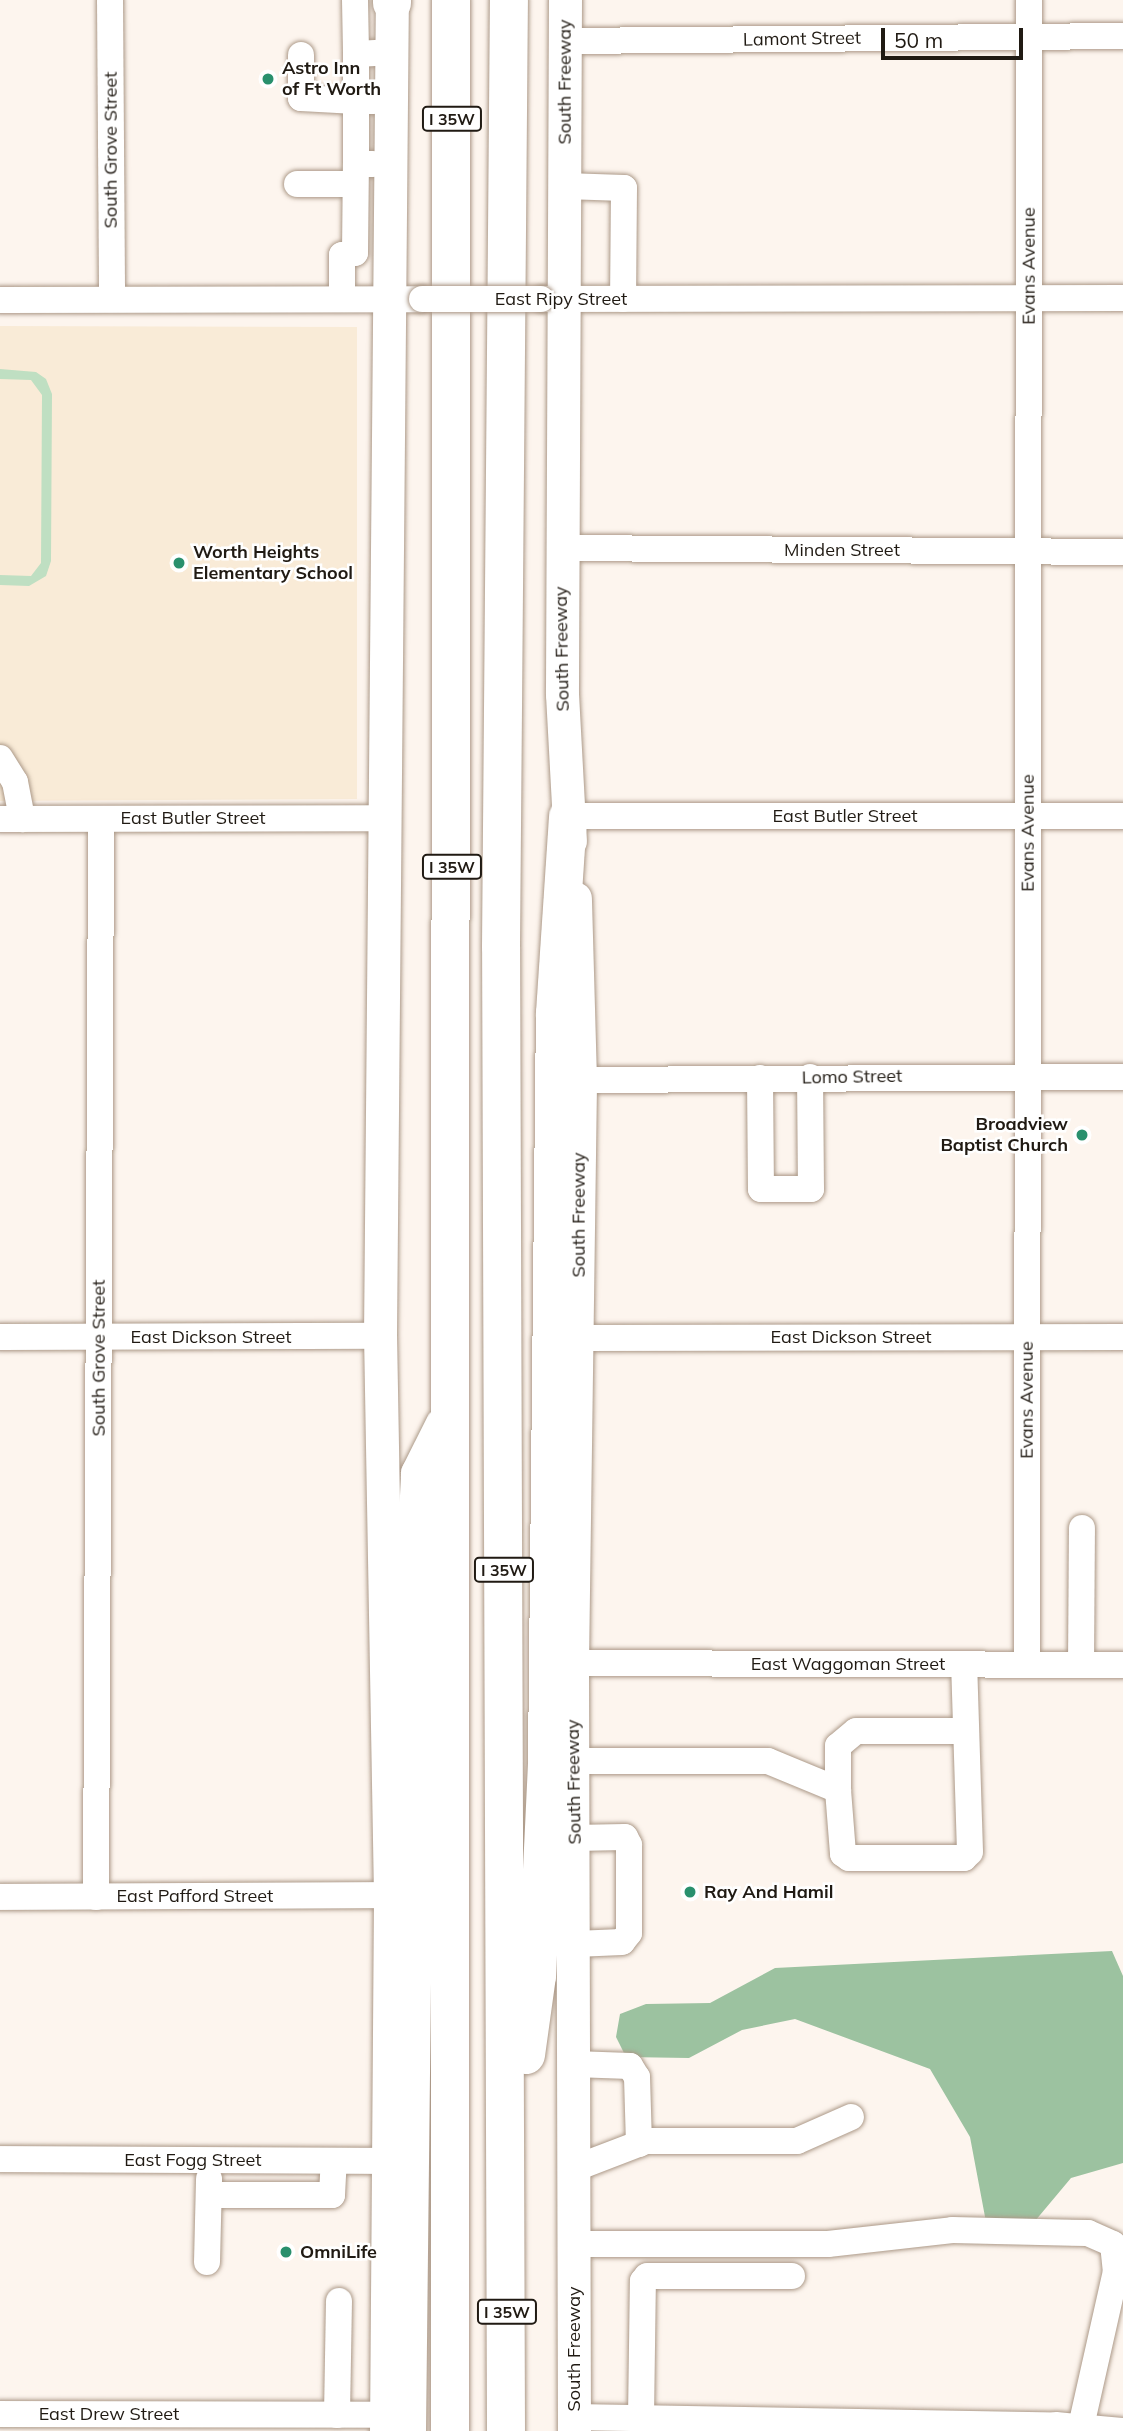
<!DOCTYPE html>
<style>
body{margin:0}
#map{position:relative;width:1123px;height:2431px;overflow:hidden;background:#fdf5ee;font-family:Mulish,sans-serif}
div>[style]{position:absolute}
.education>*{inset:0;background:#f9ebd7}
.green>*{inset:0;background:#bfdfc2}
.forest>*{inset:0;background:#9cc2a0}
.roads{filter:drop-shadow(0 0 2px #ac9988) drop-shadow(0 0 2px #ac9988)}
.minor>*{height:26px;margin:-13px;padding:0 13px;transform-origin:13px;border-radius:13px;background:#fff}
.major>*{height:33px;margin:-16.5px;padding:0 16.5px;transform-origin:16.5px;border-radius:16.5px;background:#fff}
.highway>*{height:38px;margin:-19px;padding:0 19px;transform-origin:19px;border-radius:19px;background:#fff}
.bridges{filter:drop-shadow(0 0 2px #ac9988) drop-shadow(0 0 2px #ac9988)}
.minor-bridge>*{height:26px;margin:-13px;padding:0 13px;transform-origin:13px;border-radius:13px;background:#fff}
.dots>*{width:19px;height:19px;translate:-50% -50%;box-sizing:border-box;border:4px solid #fff;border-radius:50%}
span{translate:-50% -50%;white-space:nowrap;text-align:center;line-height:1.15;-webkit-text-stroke:5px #fff;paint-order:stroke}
.shield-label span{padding:2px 5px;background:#fff;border:2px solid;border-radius:5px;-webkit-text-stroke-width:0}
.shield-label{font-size:16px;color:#201a13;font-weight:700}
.street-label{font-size:18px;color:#201a13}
.poi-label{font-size:18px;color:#201a13;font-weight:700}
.left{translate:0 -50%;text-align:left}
.right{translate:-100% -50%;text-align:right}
.scale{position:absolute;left:881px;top:28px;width:142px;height:32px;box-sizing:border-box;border:4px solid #201a13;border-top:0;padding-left:9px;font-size:21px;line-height:24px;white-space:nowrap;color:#201a13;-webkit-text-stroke:5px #fff;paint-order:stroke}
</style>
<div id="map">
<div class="education">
<div style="clip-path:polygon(0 326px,357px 327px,357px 799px,0 801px)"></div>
</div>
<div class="green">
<div style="clip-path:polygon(0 369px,36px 372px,46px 379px,52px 394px,51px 561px,46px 576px,29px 586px,0 585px,0 575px,31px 576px,41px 563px,42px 395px,31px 380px,0 379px)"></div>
</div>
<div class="forest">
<div style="clip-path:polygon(1112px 1951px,1123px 1976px,1123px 2163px,1071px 2178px,1035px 2221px,986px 2222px,970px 2137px,930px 2069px,795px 2019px,742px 2030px,689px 2058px,626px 2057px,616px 2037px,620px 2014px,646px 2004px,710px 2003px,775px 1968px)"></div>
</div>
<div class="roads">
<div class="minor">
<div style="left:110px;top:0;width:299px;rotate:89.6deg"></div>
<div style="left:355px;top:0;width:54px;rotate:88.9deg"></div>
<div style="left:565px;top:41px;width:558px;rotate:-0.51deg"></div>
<div style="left:301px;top:55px;width:43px;rotate:90deg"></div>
<div style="left:301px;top:98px;width:55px;rotate:3.1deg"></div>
<div style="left:356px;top:101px;width:47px;rotate:-90deg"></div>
<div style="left:356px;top:54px;width:38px;rotate:-3deg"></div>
<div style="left:373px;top:164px;width:17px;rotate:180deg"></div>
<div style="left:356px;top:164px;width:63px;rotate:-90deg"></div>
<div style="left:356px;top:101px;width:18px"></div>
<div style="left:297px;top:184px;width:58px"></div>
<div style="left:565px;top:186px;width:59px;rotate:1.9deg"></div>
<div style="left:624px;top:188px;width:111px;rotate:90.5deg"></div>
<div style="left:342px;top:299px;width:44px;rotate:-90deg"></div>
<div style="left:342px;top:255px;width:13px;rotate:-9deg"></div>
<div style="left:355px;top:253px;width:89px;rotate:-89.4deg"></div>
<div style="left:544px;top:299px;width:579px;rotate:-0.1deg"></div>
<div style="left:0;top:300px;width:422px;rotate:-0.1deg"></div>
<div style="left:562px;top:548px;width:561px;rotate:0.41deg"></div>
<div style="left:0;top:758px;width:28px;rotate:58deg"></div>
<div style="left:15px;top:782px;width:38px;rotate:79deg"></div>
<div style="left:568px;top:816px;width:555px"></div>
<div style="left:0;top:819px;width:387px;rotate:-0.1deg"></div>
<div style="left:760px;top:1078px;width:111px;rotate:89.5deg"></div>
<div style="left:761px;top:1189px;width:50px"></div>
<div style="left:811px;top:1189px;width:112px;rotate:-90.5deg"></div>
<div style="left:580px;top:1080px;width:543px;rotate:-0.32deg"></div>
<div style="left:0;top:1337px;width:380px;rotate:-0.2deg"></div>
<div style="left:579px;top:1338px;width:544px;rotate:-0.11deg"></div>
<div style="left:572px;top:1663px;width:551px;rotate:0.21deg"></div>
<div style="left:1027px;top:1665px;width:1665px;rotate:-89.93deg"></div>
<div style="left:1081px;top:1665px;width:137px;rotate:-89.6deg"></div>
<div style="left:573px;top:1761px;width:195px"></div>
<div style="left:768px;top:1761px;width:76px;rotate:22.5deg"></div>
<div style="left:838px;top:1790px;width:64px;rotate:85.5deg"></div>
<div style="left:843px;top:1854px;width:7px;rotate:34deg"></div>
<div style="left:849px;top:1858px;width:115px"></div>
<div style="left:964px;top:1858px;width:8px;rotate:-45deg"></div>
<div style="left:970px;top:1852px;width:187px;rotate:-91.8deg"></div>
<div style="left:838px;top:1790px;width:44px;rotate:-90deg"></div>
<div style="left:838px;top:1746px;width:23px;rotate:-40deg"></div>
<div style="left:856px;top:1731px;width:110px"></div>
<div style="left:574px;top:1838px;width:51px;rotate:-1.1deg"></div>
<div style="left:625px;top:1837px;width:9px;rotate:63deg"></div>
<div style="left:629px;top:1845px;width:88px;rotate:90deg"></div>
<div style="left:629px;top:1933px;width:11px;rotate:128deg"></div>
<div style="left:622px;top:1942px;width:47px;rotate:177.6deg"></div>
<div style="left:0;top:1897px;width:390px;rotate:-0.3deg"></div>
<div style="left:96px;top:1897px;width:1078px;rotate:-89.73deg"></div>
<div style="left:574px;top:2064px;width:56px;rotate:2deg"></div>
<div style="left:630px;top:2066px;width:13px;rotate:58deg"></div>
<div style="left:637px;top:2077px;width:67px;rotate:88.3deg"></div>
<div style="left:0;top:2159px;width:386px;rotate:0.3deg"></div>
<div style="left:573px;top:2169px;width:78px;rotate:-21deg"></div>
<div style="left:646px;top:2141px;width:151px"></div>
<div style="left:797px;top:2141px;width:59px;rotate:-24deg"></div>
<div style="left:209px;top:2195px;width:123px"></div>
<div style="left:332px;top:2195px;width:34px;rotate:-87deg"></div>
<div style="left:573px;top:2244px;width:255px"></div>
<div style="left:828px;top:2244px;width:125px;rotate:-6.4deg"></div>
<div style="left:952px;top:2230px;width:136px;rotate:1.3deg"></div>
<div style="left:1088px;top:2233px;width:27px;rotate:24deg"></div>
<div style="left:1113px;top:2244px;width:27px;rotate:84deg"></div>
<div style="left:1116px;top:2271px;width:164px;rotate:102.7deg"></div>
<div style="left:207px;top:2262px;width:83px;rotate:-88.6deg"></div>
<div style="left:0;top:2414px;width:386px;rotate:0.1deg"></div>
<div style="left:337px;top:2415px;width:114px;rotate:-89deg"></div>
<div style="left:574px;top:2417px;width:482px;rotate:1deg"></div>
<div style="left:1056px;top:2425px;width:66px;rotate:5.2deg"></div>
<div style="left:641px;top:2418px;width:137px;rotate:-89.2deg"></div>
<div style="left:643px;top:2281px;width:6px;rotate:-51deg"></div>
<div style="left:647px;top:2276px;width:145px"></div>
</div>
<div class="major">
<div style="left:565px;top:0;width:694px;rotate:90.25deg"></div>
<div style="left:562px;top:694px;width:147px;rotate:86.9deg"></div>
<div style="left:386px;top:2431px;width:536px;rotate:-89.57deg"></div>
<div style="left:390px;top:1895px;width:559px;rotate:-91.02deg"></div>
<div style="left:380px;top:1336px;width:1336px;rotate:-89.49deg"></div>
<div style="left:574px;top:2431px;width:768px;rotate:-90.15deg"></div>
<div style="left:572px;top:1663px;width:583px;rotate:-89.21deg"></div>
<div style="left:580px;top:1080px;width:182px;rotate:-91.6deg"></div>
</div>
<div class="highway">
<div style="left:392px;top:3px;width:3px;rotate:-90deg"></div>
<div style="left:526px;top:2055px;width:80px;rotate:-82.1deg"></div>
<div style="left:537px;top:1976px;width:216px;rotate:-87.3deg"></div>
<div style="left:547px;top:1760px;width:747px;rotate:-89.39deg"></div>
<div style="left:555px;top:1013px;width:197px;rotate:-86.2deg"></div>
<div style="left:407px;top:2431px;width:891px;rotate:-89.36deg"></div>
<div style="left:417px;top:1540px;width:66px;rotate:-87.4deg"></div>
<div style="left:420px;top:1474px;width:54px;rotate:-63.4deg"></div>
<div style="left:450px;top:2431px;width:2431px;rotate:-89.98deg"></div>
<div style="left:506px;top:2431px;width:1484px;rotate:-90.19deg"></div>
<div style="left:501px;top:947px;width:947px;rotate:-89.52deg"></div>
</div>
</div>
<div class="bridges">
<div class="minor-bridge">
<div style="left:422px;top:299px;width:119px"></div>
</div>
</div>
<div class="dots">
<div style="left:268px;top:79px;background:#29906d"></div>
<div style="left:179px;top:563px;background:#29906d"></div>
<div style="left:1082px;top:1135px;background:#29906d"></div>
<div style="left:690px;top:1892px;background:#29906d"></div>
<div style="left:286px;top:2252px;background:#29906d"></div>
</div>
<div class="shield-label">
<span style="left:452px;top:119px">I 35W</span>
<span style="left:452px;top:867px">I 35W</span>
<span style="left:504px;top:1570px">I 35W</span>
<span style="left:507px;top:2312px">I 35W</span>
</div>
<div class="street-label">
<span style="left:802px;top:39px;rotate:-1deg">Lamont Street</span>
<span style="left:565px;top:82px;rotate:-90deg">South Freeway</span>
<span style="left:111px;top:150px;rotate:-90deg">South Grove Street</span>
<span style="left:1029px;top:266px;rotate:-90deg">Evans Avenue</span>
<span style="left:561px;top:299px">East Ripy Street</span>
<span style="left:842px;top:550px">Minden Street</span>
<span style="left:562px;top:649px;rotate:-91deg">South Freeway</span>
<span style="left:845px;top:816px">East Butler Street</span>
<span style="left:193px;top:818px">East Butler Street</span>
<span style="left:1028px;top:833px;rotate:-90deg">Evans Avenue</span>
<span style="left:852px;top:1077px;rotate:-1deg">Lomo Street</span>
<span style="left:579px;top:1215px;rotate:-90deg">South Freeway</span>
<span style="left:211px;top:1337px">East Dickson Street</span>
<span style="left:851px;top:1337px">East Dickson Street</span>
<span style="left:99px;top:1358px;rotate:-90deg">South Grove Street</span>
<span style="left:1027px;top:1400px;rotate:-90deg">Evans Avenue</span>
<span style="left:848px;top:1664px">East Waggoman Street</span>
<span style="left:574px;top:1782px;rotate:-91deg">South Freeway</span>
<span style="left:195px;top:1896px">East Pafford Street</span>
<span style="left:193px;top:2160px">East Fogg Street</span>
<span style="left:574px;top:2349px;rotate:-90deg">South Freeway</span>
<span style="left:109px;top:2414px">East Drew Street</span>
</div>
<div class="poi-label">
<span class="left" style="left:282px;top:79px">Astro Inn<br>of Ft Worth</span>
<span class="left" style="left:193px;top:563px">Worth Heights<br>Elementary School</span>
<span class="right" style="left:1068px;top:1135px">Broadview<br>Baptist Church</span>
<span class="left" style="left:704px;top:1892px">Ray And Hamil</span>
<span class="left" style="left:300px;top:2252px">OmniLife</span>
</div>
<div class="scale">50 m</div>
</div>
